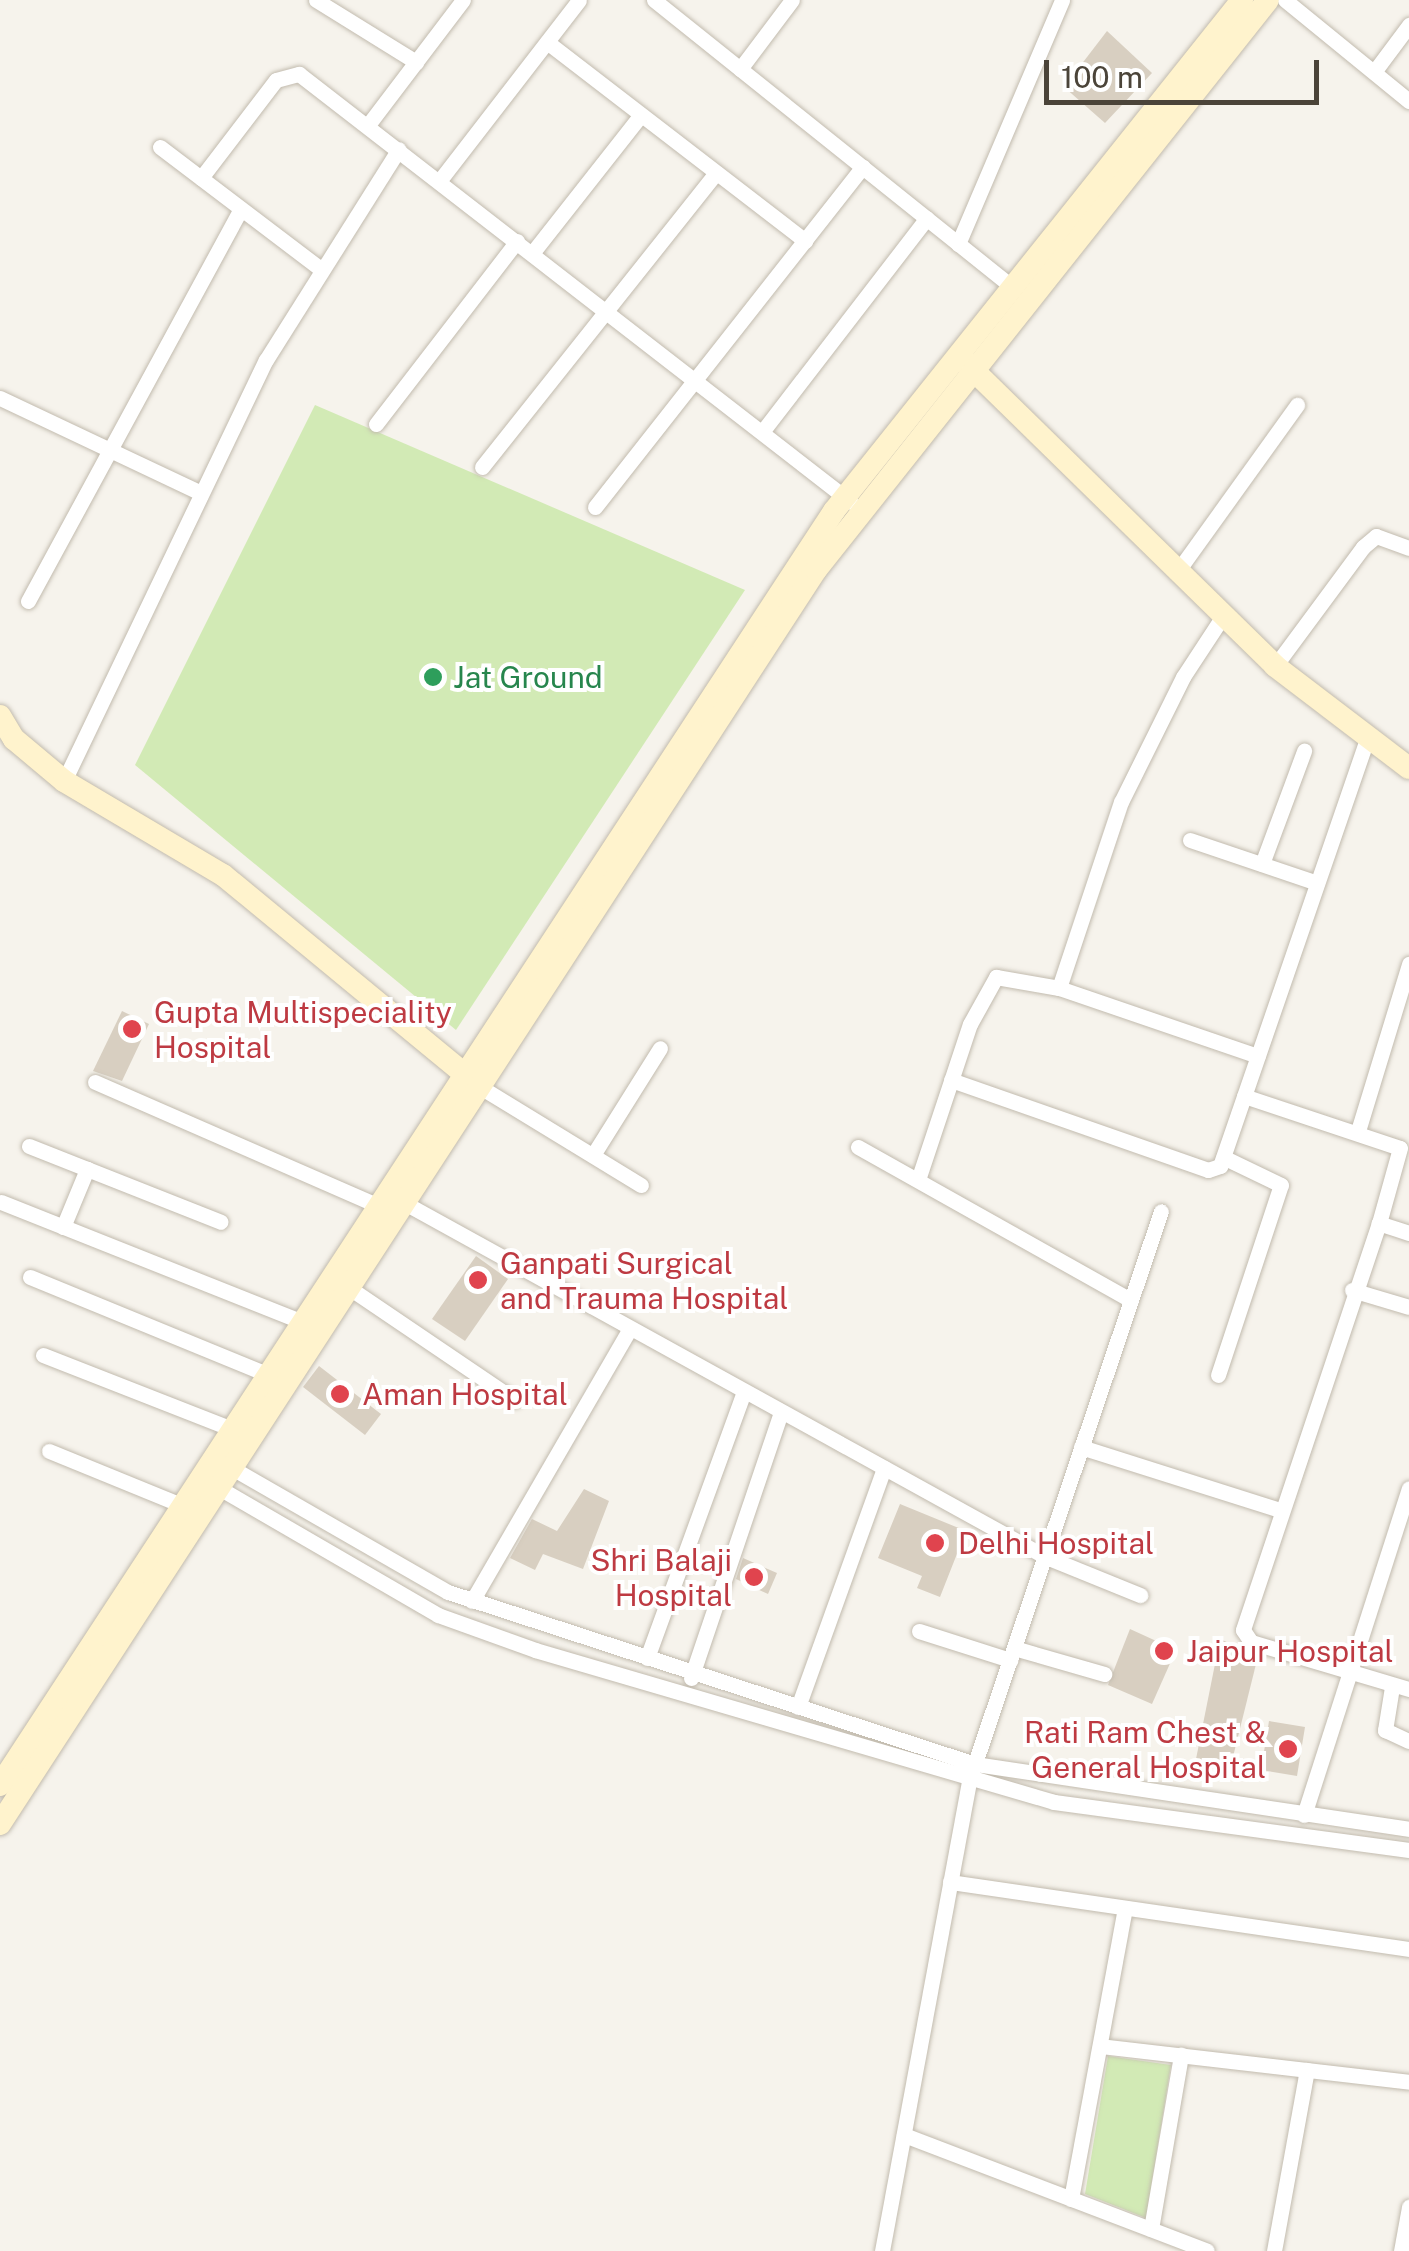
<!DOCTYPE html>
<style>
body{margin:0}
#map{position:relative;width:1409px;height:2251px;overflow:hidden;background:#f6f3ec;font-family:"Public Sans",sans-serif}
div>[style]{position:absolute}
.green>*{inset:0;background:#d2eab5}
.building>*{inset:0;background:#d8cfc1}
.roads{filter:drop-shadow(0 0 2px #c2bbae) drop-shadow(0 0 2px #c2bbae)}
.street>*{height:15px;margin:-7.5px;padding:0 7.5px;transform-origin:7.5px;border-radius:7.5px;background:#fff}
.secondary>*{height:22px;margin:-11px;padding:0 11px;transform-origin:11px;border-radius:11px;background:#fff3cd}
.dots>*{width:28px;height:28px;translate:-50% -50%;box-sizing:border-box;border:5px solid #fff;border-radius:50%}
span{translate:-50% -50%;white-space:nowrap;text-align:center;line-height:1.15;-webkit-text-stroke:8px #fff;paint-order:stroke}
.leisure-label{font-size:30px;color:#27864d}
.left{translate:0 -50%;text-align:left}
.health-label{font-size:30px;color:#be3a42}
.right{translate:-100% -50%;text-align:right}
.scale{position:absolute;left:1044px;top:60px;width:275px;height:45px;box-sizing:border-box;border:5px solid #4b4439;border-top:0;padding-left:12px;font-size:30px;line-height:35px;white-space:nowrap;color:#4b4439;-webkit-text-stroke:8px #fff;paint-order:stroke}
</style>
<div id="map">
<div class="green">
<div style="clip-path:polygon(315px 405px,745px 590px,456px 1030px,135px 765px)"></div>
<div style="clip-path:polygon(1108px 2056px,1171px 2065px,1146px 2218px,1085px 2194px)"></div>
</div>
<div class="building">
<div style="clip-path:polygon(1107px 31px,1152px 73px,1105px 123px,1064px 87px)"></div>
<div style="clip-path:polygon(122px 1011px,149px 1024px,122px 1081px,93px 1071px)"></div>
<div style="clip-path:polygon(476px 1256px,508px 1279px,465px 1341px,432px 1319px)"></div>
<div style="clip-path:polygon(319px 1366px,381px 1414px,365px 1435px,303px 1387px)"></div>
<div style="clip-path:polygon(584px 1489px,609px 1501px,583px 1569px,543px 1554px,535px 1570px,510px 1558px,532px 1519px,557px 1531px)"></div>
<div style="clip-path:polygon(900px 1504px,966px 1531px,940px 1597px,917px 1588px,922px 1576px,878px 1558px)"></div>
<div style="clip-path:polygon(743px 1558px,777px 1573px,768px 1594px,736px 1579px)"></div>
<div style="clip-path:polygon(1130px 1629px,1176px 1650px,1152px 1704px,1108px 1685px)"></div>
<div style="clip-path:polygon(1220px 1639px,1258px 1656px,1229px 1773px,1195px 1764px)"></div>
<div style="clip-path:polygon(1269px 1721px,1305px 1727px,1297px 1776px,1261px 1770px)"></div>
</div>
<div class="roads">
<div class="street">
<div style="left:316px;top:0;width:118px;rotate:31.8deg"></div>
<div style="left:654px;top:0;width:456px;rotate:38.7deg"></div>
<div style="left:1285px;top:0;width:160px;rotate:39.2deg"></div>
<div style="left:547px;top:42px;width:326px;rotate:37.6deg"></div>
<div style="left:740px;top:69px;width:86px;rotate:-53deg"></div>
<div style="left:1374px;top:72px;width:59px;rotate:-53.3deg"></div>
<div style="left:368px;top:125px;width:157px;rotate:-52.8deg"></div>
<div style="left:160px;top:147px;width:198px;rotate:37.2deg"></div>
<div style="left:201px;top:178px;width:123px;rotate:-52.6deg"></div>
<div style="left:276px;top:80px;width:24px;rotate:-15deg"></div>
<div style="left:299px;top:74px;width:698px;rotate:37.79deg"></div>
<div style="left:440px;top:180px;width:227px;rotate:-52.3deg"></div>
<div style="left:958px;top:244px;width:265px;rotate:-66.9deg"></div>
<div style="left:533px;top:252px;width:174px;rotate:-51.8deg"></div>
<div style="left:0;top:398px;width:222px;rotate:25.3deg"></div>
<div style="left:376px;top:424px;width:231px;rotate:-52.4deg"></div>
<div style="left:762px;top:432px;width:270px;rotate:-52.4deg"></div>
<div style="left:482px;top:467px;width:376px;rotate:-51.5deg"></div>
<div style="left:595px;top:507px;width:433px;rotate:-51.8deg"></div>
<div style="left:1177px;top:572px;width:206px;rotate:-54.3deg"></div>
<div style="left:28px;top:601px;width:443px;rotate:-61.5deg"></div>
<div style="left:1275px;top:666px;width:148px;rotate:-53.5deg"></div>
<div style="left:1363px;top:547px;width:17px;rotate:-40deg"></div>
<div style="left:1376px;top:536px;width:35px;rotate:20deg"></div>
<div style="left:64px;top:781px;width:467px;rotate:-64.4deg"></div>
<div style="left:266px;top:360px;width:249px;rotate:-57.8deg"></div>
<div style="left:1190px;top:840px;width:134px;rotate:18.7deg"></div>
<div style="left:1262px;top:864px;width:121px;rotate:-69.6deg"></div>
<div style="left:1059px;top:988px;width:196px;rotate:-71.6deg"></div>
<div style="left:1121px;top:802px;width:140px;rotate:-63.6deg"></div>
<div style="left:1183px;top:677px;width:73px;rotate:-56.7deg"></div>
<div style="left:951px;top:1080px;width:272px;rotate:19.3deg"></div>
<div style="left:1208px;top:1170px;width:13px;rotate:-18deg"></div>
<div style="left:1220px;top:1166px;width:455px;rotate:-71deg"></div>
<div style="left:95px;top:1082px;width:307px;rotate:23.6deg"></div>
<div style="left:477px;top:1085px;width:192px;rotate:31.4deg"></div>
<div style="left:1244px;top:1096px;width:164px;rotate:18.4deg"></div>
<div style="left:1400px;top:1148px;width:78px;rotate:105.6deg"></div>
<div style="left:1358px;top:1131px;width:175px;rotate:-73deg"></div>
<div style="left:29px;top:1146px;width:206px;rotate:21.6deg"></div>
<div style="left:858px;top:1147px;width:313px;rotate:29.3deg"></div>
<div style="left:593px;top:1155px;width:126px;rotate:-57.9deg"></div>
<div style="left:918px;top:1180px;width:164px;rotate:-71.6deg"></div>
<div style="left:970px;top:1024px;width:54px;rotate:-61deg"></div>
<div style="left:996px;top:977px;width:64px;rotate:9.9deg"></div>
<div style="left:1059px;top:988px;width:210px;rotate:18.9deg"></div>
<div style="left:401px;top:1201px;width:734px;rotate:28.9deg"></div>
<div style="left:1044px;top:1556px;width:104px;rotate:22.1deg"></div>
<div style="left:1px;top:1202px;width:322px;rotate:21.7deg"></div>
<div style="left:63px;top:1227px;width:63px;rotate:-67.5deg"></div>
<div style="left:1409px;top:1233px;width:32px;rotate:-162deg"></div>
<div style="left:1379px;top:1223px;width:429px;rotate:108.5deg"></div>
<div style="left:1243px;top:1630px;width:14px;rotate:56deg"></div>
<div style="left:1251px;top:1642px;width:165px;rotate:16.6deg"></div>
<div style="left:30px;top:1277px;width:255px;rotate:22.3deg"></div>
<div style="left:345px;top:1285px;width:205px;rotate:34.1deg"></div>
<div style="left:1352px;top:1290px;width:59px;rotate:16.6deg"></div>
<div style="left:43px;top:1355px;width:203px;rotate:21.4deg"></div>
<div style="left:1218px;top:1375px;width:200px;rotate:-71.7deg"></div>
<div style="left:1281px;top:1185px;width:64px;rotate:-154.2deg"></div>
<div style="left:1081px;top:1447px;width:209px;rotate:17.6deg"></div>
<div style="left:49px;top:1451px;width:143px;rotate:22.2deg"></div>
<div style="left:225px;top:1464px;width:257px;rotate:29.9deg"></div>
<div style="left:448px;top:1592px;width:554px;rotate:18.08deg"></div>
<div style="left:975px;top:1764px;width:439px;rotate:8.5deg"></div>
<div style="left:214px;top:1485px;width:259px;rotate:30.1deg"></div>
<div style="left:438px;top:1615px;width:103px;rotate:19.8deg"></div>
<div style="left:535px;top:1650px;width:541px;rotate:16.32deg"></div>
<div style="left:1054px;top:1802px;width:358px;rotate:7.7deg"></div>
<div style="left:472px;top:1601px;width:315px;rotate:-59.9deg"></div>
<div style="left:919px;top:1631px;width:96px;rotate:17.7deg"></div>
<div style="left:1014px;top:1648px;width:94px;rotate:16.1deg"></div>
<div style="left:647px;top:1658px;width:284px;rotate:-70deg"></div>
<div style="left:691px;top:1678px;width:281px;rotate:-71.3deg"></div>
<div style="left:1392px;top:1687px;width:44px;rotate:99.2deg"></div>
<div style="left:1385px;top:1730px;width:26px;rotate:25deg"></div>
<div style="left:798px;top:1707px;width:254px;rotate:-70.2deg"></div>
<div style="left:1304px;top:1815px;width:343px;rotate:-72.2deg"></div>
<div style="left:950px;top:1882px;width:464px;rotate:8.3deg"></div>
<div style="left:1100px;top:2046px;width:311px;rotate:6.6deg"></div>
<div style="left:904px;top:2135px;width:324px;rotate:20.9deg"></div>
<div style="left:1071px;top:2199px;width:295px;rotate:-79.5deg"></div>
<div style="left:1151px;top:2229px;width:177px;rotate:-80.2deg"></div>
<div style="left:882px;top:2251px;width:478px;rotate:-79.5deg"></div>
<div style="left:969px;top:1781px;width:601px;rotate:-71.38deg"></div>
<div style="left:1274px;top:2251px;width:184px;rotate:-79.7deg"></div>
<div style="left:1401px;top:2251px;width:45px;rotate:-79.7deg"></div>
</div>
<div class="secondary">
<div style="left:962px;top:359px;width:438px;rotate:44.4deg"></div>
<div style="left:1275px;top:666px;width:168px;rotate:37.3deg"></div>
<div style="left:0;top:716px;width:27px;rotate:59deg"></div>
<div style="left:14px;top:739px;width:65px;rotate:40deg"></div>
<div style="left:64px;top:781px;width:185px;rotate:30.6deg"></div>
<div style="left:223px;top:875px;width:324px;rotate:39.5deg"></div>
<div style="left:0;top:1785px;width:1523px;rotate:-56.79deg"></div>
<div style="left:834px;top:511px;width:654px;rotate:-51.39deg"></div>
<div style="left:0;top:1824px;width:1496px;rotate:-56.95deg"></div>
<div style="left:816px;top:570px;width:727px;rotate:-51.59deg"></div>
</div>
</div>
<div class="dots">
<div style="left:433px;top:677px;background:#2e9e5b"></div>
<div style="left:132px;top:1029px;background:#e0444e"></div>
<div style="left:478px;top:1280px;background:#e0444e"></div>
<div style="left:340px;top:1394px;background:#e0444e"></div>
<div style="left:935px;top:1543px;background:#e0444e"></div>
<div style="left:754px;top:1577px;background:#e0444e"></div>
<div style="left:1164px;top:1651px;background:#e0444e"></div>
<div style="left:1288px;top:1749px;background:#e0444e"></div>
</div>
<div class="leisure-label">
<span class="left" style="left:453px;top:677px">Jat Ground</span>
</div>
<div class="health-label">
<span class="left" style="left:154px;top:1029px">Gupta Multispeciality<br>Hospital</span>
<span class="left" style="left:500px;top:1280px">Ganpati Surgical<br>and Trauma Hospital</span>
<span class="left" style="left:362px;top:1394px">Aman Hospital</span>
<span class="left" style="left:958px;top:1543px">Delhi Hospital</span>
<span class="right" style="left:732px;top:1577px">Shri Balaji<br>Hospital</span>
<span class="left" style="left:1186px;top:1651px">Jaipur Hospital</span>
<span class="right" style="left:1266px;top:1749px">Rati Ram Chest &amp;<br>General Hospital</span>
</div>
<div class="scale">100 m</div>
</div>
